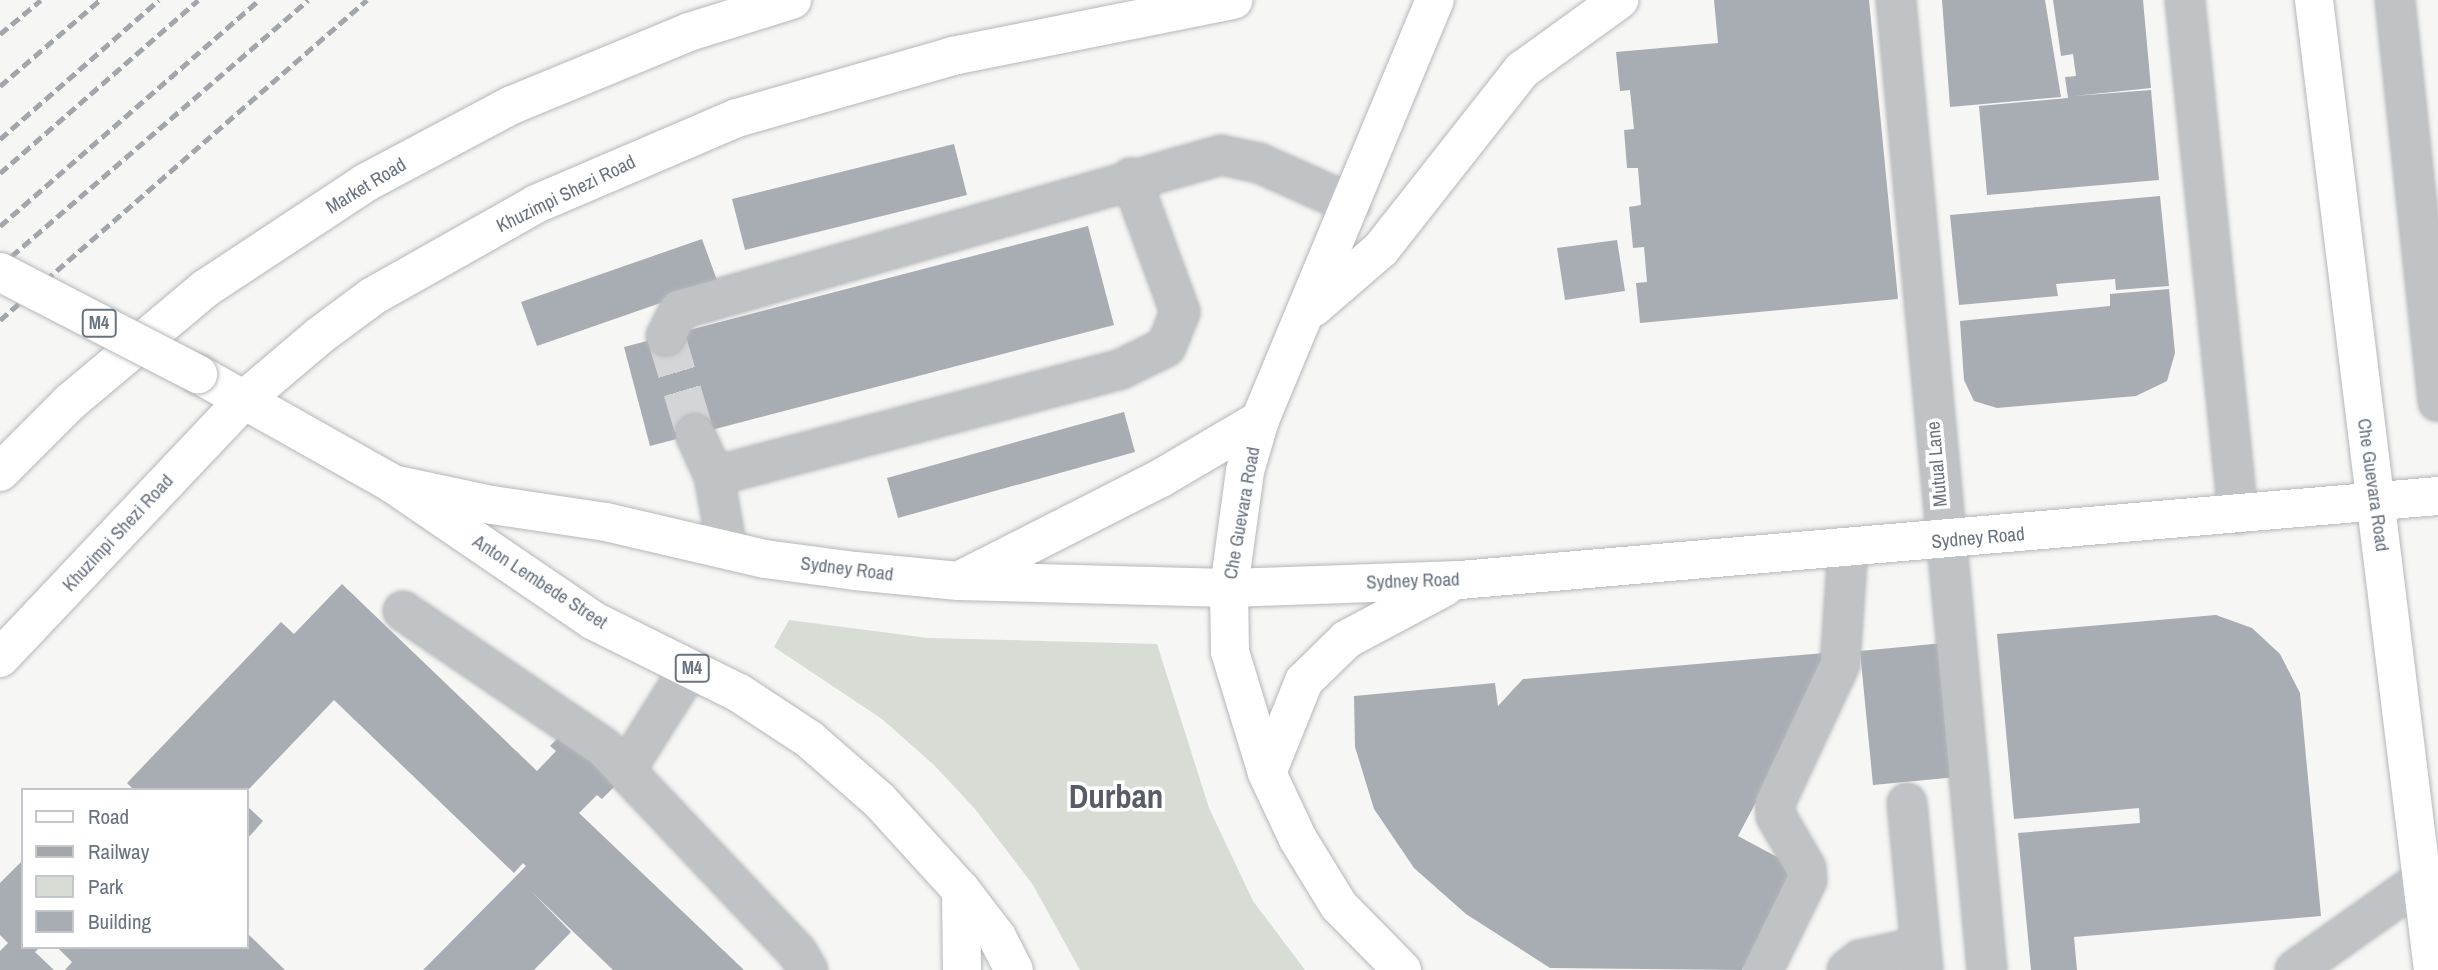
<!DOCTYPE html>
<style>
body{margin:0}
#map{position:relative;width:2438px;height:970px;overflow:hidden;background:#f6f6f4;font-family:"Archivo Narrow",sans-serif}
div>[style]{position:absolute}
.green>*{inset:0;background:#d7dcd5}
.building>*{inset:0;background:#a8adb3}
.minor-tunnel>*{height:38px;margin-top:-19px;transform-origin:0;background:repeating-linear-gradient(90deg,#d3d5d7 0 38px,transparent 0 57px)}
.roads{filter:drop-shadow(0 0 2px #b4b7ba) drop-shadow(0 0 2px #b4b7ba)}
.minor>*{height:38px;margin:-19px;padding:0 19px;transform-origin:19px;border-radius:19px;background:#c0c3c6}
.major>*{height:38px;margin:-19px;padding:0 19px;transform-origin:19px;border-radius:19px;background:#fff}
.rail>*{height:5px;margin-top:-2.5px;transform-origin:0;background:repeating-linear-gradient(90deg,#a2a6ab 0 10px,transparent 0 15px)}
.bridges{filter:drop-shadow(0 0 2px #b4b7ba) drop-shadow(0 0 2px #b4b7ba)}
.major-bridge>*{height:38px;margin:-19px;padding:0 19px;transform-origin:19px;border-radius:19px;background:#fff}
span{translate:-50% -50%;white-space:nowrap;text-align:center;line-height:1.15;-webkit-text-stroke:7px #fff;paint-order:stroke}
.shield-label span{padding:2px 5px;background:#fff;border:2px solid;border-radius:5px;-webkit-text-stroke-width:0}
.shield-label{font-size:18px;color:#697380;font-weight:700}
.street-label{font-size:19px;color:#697380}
.town-label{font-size:33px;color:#565d67;font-weight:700}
.legend{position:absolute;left:21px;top:788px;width:228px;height:161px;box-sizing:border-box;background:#fff;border:2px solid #c3c7cc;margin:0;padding:9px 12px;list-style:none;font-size:21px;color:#697380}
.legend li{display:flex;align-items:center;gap:14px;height:35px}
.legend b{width:35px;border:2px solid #c3c7cc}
</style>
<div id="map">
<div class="green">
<div style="clip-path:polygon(789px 620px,928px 638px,1157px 644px,1209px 808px,1253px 901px,1305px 970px,1080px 970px,1033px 885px,975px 809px,934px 765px,882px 719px,774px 647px)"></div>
</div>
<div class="building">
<div style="clip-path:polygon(1714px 0,1869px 0,1898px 299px,1640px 323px,1636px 283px,1647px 282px,1644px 247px,1633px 248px,1629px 207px,1641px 205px,1638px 168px,1627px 168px,1624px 130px,1634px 129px,1630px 90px,1620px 91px,1616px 52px,1718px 43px)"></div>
<div style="clip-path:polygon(1942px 0,2045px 0,2061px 97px,1950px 107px)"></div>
<div style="clip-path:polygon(2053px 0,2143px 0,2151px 88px,2074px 96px,2151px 90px,2159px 180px,1987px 195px,1979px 106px,2068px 98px,2065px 77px,2076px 76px,2073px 54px,2061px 56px)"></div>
<div style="clip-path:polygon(954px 144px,967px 195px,745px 250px,732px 199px)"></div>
<div style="clip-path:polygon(2160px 196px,2169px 286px,2116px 290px,2115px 279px,2056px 284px,2058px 296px,1959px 305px,1950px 215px)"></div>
<div style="clip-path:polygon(1088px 226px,1114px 325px,650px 446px,624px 347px)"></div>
<div style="clip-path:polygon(702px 239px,718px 283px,537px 346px,521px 302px)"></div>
<div style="clip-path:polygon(1617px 240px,1625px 291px,1565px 300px,1557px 248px)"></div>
<div style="clip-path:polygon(2169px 289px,2175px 353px,2167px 381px,2136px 396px,1997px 408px,1974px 401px,1964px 380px,1960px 321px,2110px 306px,2110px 294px)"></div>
<div style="clip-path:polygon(1124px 412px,1135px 452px,898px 518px,887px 478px)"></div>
<div style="clip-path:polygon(342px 584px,537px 771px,556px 751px,550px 746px,571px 724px,624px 777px,602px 799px,597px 795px,579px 813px,744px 970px,613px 970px,532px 892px,571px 932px,534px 970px,423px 970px,526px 866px,523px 863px,514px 873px,334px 700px,248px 790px,134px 790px,127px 783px,281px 622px,294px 634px)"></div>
<div style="clip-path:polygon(2216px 615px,2252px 628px,2280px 654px,2300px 693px,2321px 916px,2074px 937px,2077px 970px,2031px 970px,2018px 833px,2140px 823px,2139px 808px,2014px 819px,1997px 634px)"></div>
<div style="clip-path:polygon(1944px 643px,1957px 777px,1873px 785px,1860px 651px)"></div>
<div style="clip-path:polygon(1836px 652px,1738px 836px,1796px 867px,1742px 970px,1550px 968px,1466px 914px,1414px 868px,1374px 809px,1355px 747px,1354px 696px,1495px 683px,1498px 706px,1523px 679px)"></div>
<div style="clip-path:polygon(247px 806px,263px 821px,247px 839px)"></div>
<div style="clip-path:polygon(23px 860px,23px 947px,40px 947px,35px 952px,54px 970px,0 970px,0 951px,8px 943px,0 935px,0 883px)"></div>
<div style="clip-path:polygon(247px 933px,285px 970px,65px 970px,72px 962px,57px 947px,247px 947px)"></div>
</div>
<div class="minor-tunnel">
<div style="left:666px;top:336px;width:102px;rotate:73.5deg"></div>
</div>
<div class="roads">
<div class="minor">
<div style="left:1896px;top:0;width:974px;rotate:84.64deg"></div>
<div style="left:2185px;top:0;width:517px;rotate:84.11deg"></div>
<div style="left:2395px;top:0;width:404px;rotate:83.9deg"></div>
<div style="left:666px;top:336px;width:29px;rotate:-63deg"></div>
<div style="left:679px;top:310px;width:564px;rotate:-15.96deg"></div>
<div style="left:1221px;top:155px;width:39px;rotate:12deg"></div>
<div style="left:1259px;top:163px;width:101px;rotate:24deg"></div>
<div style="left:695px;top:434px;width:46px;rotate:65.7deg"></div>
<div style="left:714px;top:476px;width:73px;rotate:79.8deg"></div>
<div style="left:714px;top:476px;width:419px;rotate:-14.7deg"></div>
<div style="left:1119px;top:370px;width:52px;rotate:-26.1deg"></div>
<div style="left:1166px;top:347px;width:38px;rotate:-68deg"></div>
<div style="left:1180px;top:312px;width:143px;rotate:-110.1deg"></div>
<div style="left:403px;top:611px;width:242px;rotate:34.2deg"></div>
<div style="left:603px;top:747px;width:282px;rotate:46.6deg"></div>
<div style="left:797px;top:952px;width:21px;rotate:59deg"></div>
<div style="left:627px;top:768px;width:118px;rotate:-57.8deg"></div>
<div style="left:1907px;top:803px;width:168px;rotate:84.5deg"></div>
<div style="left:1763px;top:970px;width:100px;rotate:-63.9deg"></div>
<div style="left:1807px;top:880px;width:12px;rotate:-95deg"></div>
<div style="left:1806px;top:868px;width:60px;rotate:-120deg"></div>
<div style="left:1776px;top:816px;width:13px;rotate:-94deg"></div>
<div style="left:1775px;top:803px;width:153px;rotate:-64.9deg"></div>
<div style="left:1840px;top:664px;width:116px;rotate:-86.1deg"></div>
<div style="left:1847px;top:970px;width:16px;rotate:-38deg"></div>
<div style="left:1860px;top:960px;width:59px;rotate:-12.6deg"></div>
<div style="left:2295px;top:970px;width:156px;rotate:-35.3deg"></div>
</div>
<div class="major">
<div style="left:2314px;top:0;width:977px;rotate:83.01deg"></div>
<div style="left:1313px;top:308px;width:90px;rotate:-40.9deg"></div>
<div style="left:1381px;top:249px;width:228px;rotate:-51.8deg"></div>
<div style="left:1522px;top:70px;width:120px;rotate:-35.8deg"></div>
<div style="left:198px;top:374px;width:224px;rotate:29.4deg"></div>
<div style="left:393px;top:484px;width:241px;rotate:34.3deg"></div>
<div style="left:592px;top:620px;width:164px;rotate:26.4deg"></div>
<div style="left:739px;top:693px;width:84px;rotate:33.3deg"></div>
<div style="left:809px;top:739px;width:93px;rotate:41.1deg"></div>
<div style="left:879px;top:800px;width:122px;rotate:47.7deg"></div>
<div style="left:961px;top:890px;width:59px;rotate:52.5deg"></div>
<div style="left:997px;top:937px;width:37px;rotate:63deg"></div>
<div style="left:0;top:472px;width:99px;rotate:-45deg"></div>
<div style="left:70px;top:402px;width:177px;rotate:-40deg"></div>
<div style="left:206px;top:288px;width:191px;rotate:-33.4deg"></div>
<div style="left:365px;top:183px;width:166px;rotate:-28deg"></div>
<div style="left:512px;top:105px;width:191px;rotate:-22.4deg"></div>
<div style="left:689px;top:32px;width:108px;rotate:-17.3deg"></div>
<div style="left:393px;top:484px;width:101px;rotate:12deg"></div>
<div style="left:492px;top:505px;width:115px;rotate:8.5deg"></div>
<div style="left:606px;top:522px;width:163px;rotate:13.1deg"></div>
<div style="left:765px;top:559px;width:91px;rotate:7.6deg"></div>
<div style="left:855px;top:571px;width:104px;rotate:5.5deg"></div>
<div style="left:959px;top:581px;width:270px;rotate:1.5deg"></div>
<div style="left:1229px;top:588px;width:231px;rotate:-2deg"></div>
<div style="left:1460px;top:580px;width:982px;rotate:-4.91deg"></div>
<div style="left:964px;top:578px;width:221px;rotate:-26.9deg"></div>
<div style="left:1161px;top:478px;width:115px;rotate:-30.4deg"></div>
<div style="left:0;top:658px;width:358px;rotate:-46.6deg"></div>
<div style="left:246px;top:398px;width:96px;rotate:-40.3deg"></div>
<div style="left:319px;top:336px;width:67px;rotate:-36.5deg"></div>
<div style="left:373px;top:296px;width:187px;rotate:-29.4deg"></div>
<div style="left:536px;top:204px;width:219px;rotate:-23.2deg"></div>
<div style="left:737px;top:118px;width:225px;rotate:-16deg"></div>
<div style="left:953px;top:56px;width:286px;rotate:-11.3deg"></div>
<div style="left:1267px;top:773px;width:99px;rotate:-68.1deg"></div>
<div style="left:1304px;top:681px;width:60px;rotate:-44.3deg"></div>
<div style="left:1347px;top:639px;width:111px;rotate:-28deg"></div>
<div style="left:961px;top:890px;width:80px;rotate:89.3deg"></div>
<div style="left:1402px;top:970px;width:90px;rotate:-134.5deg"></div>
<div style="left:1339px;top:906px;width:79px;rotate:-121.5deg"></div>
<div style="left:1298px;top:839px;width:73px;rotate:-115.2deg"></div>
<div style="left:1267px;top:773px;width:127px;rotate:-107deg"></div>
<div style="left:1230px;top:652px;width:64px;rotate:-90.9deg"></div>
<div style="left:1229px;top:588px;width:118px;rotate:-82.2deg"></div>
<div style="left:1245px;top:471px;width:53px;rotate:-73.6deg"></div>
<div style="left:1260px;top:420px;width:455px;rotate:-67.4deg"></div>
</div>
</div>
<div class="rail">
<div style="left:0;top:34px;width:53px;rotate:-39.7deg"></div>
<div style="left:0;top:86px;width:132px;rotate:-40.7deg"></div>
<div style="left:0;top:139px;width:211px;rotate:-41.2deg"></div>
<div style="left:0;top:173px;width:263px;rotate:-41.1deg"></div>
<div style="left:0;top:226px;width:344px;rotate:-41.1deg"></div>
<div style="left:0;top:266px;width:407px;rotate:-40.8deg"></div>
<div style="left:0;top:320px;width:487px;rotate:-41.1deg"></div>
</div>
<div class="bridges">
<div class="major-bridge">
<div style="left:0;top:272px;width:223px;rotate:27.3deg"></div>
</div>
</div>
<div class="shield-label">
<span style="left:99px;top:323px">M4</span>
<span style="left:692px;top:668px">M4</span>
</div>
<div class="street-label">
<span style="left:366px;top:186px;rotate:-31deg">Market Road</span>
<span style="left:566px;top:194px;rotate:-26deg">Khuzimpi Shezi Road</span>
<span style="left:1937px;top:464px;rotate:-95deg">Mutual Lane</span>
<span style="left:2373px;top:485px;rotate:82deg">Che Guevara Road</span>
<span style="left:1242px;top:513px;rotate:-80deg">Che Guevara Road</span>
<span style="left:118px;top:533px;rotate:-47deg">Khuzimpi Shezi Road</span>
<span style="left:1978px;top:538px;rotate:-5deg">Sydney Road</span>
<span style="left:847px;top:569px;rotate:7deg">Sydney Road</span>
<span style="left:1413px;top:581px;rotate:-2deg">Sydney Road</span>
<span style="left:540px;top:582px;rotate:33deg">Anton Lembede Street</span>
</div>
<div class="town-label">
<span style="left:1116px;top:797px">Durban</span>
</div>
<ul class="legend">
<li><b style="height:9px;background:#fff"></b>Road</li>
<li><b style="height:9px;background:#a2a6ab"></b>Railway</li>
<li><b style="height:19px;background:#d7dcd5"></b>Park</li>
<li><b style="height:19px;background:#a8adb3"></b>Building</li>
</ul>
</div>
